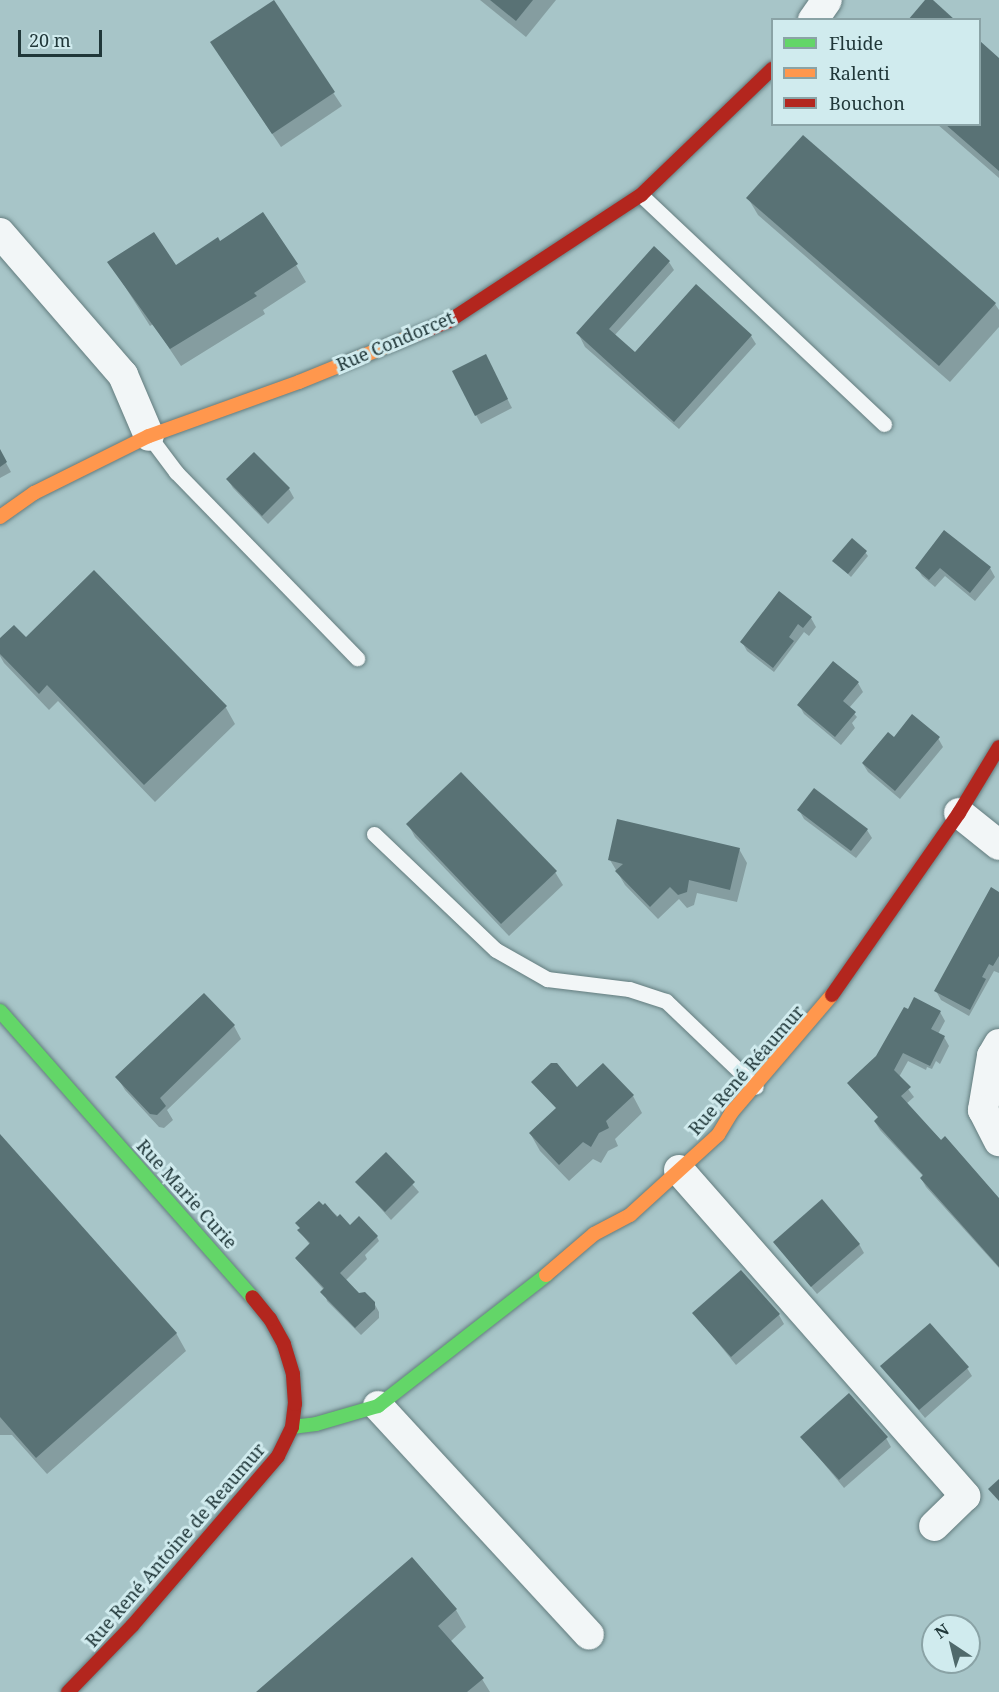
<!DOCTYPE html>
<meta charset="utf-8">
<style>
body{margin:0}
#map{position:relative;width:999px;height:1692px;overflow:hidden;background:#a7c5c8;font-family:"Noto Serif",serif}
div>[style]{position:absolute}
.shadow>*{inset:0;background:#0003}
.building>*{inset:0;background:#597275}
.roads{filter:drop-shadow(0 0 2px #637c7e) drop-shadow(0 0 2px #637c7e)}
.lane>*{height:15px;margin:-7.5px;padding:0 7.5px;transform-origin:7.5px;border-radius:7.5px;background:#f2f6f7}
.street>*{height:30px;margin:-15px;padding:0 15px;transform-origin:15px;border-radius:15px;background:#f2f6f7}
.fast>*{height:14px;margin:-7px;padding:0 7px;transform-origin:7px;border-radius:7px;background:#63d668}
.slow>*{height:14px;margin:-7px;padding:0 7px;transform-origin:7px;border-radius:7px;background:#ff974d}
.jam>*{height:14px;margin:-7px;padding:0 7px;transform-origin:7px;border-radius:7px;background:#b3261e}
span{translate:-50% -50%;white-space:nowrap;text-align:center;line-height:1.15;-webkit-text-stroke:6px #d0ebee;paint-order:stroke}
.street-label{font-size:18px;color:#203739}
.legend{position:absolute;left:771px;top:18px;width:210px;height:108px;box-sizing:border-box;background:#d0ebee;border:2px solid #8aa3a6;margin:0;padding:8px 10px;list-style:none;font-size:18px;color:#203739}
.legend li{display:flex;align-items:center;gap:12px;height:30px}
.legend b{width:30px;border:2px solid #8aa3a6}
.north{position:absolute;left:921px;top:1614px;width:60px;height:60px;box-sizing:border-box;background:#d0ebee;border:2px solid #8aa3a6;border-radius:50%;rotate:325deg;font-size:16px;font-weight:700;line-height:24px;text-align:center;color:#203739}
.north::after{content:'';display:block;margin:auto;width:21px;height:27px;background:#4f696b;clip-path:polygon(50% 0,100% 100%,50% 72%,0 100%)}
.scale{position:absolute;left:18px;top:30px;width:84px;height:27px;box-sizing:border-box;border:3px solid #203739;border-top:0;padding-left:8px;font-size:18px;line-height:21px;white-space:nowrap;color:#203739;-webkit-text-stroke:4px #d0ebee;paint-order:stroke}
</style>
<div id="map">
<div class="shadow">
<div style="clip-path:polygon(480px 0,556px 0,526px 37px)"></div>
<div style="clip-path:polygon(273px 2px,342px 106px,281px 147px,220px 56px)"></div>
<div style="clip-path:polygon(980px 43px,999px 60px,999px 178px,937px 124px,980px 124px)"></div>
<div style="clip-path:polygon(748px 198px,995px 304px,999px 310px,999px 327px,950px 382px,758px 215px)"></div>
<div style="clip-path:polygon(219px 243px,296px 265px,306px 282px,263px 310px,265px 314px,181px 366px,153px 324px,150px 326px,115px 271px,175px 267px)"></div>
<div style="clip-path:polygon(669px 262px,674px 270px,614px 336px,635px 354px,751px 336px,756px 344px,679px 429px,585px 347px,578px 333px)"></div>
<div style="clip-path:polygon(490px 365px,512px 408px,481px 424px,476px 415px)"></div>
<div style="clip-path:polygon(0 452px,11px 472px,0 478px)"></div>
<div style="clip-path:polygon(254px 454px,289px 489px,294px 498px,268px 524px,233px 488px,228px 480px)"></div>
<div style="clip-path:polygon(865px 552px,868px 556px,851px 577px,834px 561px)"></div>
<div style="clip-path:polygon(917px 568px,990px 568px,995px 577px,975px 601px,945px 576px,935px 587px,922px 576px)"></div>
<div style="clip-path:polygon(811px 618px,816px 627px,809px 636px,804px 632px,774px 672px,747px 651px,742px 642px)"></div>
<div style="clip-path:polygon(26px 639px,225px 706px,235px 724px,155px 802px,58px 701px,49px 710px,4px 663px,0 656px,0 640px)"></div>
<div style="clip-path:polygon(858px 683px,863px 692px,849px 708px,857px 717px,852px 723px,855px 728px,841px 745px,804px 714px,799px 705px)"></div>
<div style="clip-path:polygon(938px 738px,943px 747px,900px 799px,868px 772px,863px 764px)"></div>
<div style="clip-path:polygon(799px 810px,867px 830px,872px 838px,856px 858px,804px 819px)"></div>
<div style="clip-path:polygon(408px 824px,555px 872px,563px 885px,509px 936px,415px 837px)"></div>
<div style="clip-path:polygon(739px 849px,747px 863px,737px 902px,697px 893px,694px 905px,687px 908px,679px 899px,658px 919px,625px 885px,610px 860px)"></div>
<div style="clip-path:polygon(999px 894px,999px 973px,994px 971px,969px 1016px,941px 1000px,936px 991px)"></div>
<div style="clip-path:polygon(204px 995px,234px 1026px,241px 1039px,167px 1110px,173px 1120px,164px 1128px,159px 1127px,125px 1090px,117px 1077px)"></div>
<div style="clip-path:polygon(940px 1012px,945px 1021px,938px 1034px,944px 1037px,949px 1046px,940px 1064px,936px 1061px,932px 1069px,927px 1067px,926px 1070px,908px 1061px,899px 1077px,914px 1097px,906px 1104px,999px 1200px,999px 1268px,926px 1187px,921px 1178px,923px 1176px,880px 1130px,875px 1122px,879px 1118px,849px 1083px)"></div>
<div style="clip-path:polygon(577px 1090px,633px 1096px,642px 1113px,615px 1139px,618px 1146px,608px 1151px,601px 1163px,593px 1159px,569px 1181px,540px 1151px,530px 1133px)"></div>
<div style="clip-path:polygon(0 1137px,176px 1333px,186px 1351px,47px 1474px,12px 1435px,0 1435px)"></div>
<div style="clip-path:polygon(386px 1154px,419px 1192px,391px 1220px,357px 1182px)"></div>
<div style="clip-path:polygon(325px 1205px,355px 1232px,377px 1237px,379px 1241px,365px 1255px,367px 1259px,345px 1281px,359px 1295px,374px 1303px,379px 1312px,379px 1318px,361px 1335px,327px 1301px,324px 1290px,296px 1259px,310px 1245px,299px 1230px)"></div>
<div style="clip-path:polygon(775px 1243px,859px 1244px,864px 1253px,817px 1294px)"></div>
<div style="clip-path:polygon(694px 1313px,779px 1315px,784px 1324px,736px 1365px)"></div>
<div style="clip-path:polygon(882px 1366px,967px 1368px,972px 1376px,925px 1418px)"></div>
<div style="clip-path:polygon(802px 1437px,886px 1438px,891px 1447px,844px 1488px)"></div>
<div style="clip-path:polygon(411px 1559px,456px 1610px,466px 1627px,450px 1642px,482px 1679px,490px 1692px,258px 1692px)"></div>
</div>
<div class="building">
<div style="clip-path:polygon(274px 0,335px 92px,272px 134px,210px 42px)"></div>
<div style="clip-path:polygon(490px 0,533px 0,516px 21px)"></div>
<div style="clip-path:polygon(925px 0,933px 0,955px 20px,908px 20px)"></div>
<div style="clip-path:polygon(980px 41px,999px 58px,999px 171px,945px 124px,980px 124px)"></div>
<div style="clip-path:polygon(803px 135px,996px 303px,939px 366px,746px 198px)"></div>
<div style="clip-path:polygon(263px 212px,298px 264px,254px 293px,257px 296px,170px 349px,107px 262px,154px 232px,176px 265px,218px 237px,220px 241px)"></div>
<div style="clip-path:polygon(654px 246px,670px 261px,609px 329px,635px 352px,696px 284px,752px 335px,674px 422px,576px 333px)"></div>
<div style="clip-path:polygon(486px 354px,508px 399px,475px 416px,452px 371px)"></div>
<div style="clip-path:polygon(0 449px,7px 462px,0 467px)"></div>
<div style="clip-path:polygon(254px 452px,290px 488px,262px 516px,226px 479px)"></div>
<div style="clip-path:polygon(944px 530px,991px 567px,970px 593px,940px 568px,929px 580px,915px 568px)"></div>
<div style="clip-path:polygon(852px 538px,867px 551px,848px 574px,832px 561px)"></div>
<div style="clip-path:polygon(94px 570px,227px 706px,144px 785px,47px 685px,39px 694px,0 654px,0 638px,14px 625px,26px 637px)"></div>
<div style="clip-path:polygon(779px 591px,812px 617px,803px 628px,798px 624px,789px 637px,794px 641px,773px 668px,740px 642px)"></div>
<div style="clip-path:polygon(833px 661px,859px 682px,843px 701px,856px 712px,835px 737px,797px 705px)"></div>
<div style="clip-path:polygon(912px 714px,940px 737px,895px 791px,862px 763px,888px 732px,894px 737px)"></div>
<div style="clip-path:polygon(461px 772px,557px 871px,501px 924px,406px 824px)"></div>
<div style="clip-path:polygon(814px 788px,868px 829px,851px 851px,797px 810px)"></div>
<div style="clip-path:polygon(617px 819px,740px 848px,730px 890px,689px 880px,687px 892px,678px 895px,670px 887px,650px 907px,615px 871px,623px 864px,608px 860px)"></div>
<div style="clip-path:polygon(991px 887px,999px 892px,999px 956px,993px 966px,989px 964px,982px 977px,986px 979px,970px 1010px,934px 991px)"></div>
<div style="clip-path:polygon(204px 993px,235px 1025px,160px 1098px,166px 1106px,157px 1115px,150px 1114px,115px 1077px)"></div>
<div style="clip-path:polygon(914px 997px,941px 1011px,931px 1029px,945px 1036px,930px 1066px,903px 1053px,894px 1070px,911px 1087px,901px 1096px,941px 1140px,945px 1136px,999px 1198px,999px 1267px,920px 1178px,923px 1175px,874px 1121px,878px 1117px,847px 1083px,876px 1056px,904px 1007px,908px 1009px)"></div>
<div style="clip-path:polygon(551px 1063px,557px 1063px,577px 1087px,603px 1063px,634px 1095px,606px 1121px,609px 1128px,599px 1133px,591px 1147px,583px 1142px,559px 1165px,529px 1133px,556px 1108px,531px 1082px)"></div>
<div style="clip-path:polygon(0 1134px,177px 1333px,36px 1458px,0 1417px)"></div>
<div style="clip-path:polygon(386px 1152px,415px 1182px,385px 1212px,355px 1182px)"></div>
<div style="clip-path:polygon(822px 1199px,860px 1244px,811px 1287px,773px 1242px)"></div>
<div style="clip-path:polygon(319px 1201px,323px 1205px,325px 1203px,337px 1217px,340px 1214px,350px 1225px,359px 1216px,378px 1236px,340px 1273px,359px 1293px,365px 1292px,375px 1302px,375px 1309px,355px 1328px,320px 1292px,324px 1288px,295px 1258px,310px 1243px,297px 1230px,300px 1228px,295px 1223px)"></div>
<div style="clip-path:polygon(741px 1270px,780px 1314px,731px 1357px,692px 1313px)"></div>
<div style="clip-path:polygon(930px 1323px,969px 1367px,919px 1410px,880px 1366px)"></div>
<div style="clip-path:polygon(849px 1393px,888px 1437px,839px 1480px,800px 1437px)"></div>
<div style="clip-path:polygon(999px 1479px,999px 1501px,988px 1489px)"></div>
<div style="clip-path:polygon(412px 1557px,457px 1609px,438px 1626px,484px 1678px,467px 1692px,256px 1692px)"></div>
</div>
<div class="roads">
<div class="lane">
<div style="left:641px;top:195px;width:334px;rotate:43.3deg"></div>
<div style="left:149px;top:436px;width:45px;rotate:53.1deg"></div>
<div style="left:176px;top:472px;width:260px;rotate:45.8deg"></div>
<div style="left:374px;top:834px;width:168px;rotate:43.6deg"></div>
<div style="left:496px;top:950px;width:59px;rotate:29.6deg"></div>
<div style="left:547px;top:979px;width:83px;rotate:7deg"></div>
<div style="left:629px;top:989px;width:39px;rotate:18deg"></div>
<div style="left:666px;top:1001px;width:124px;rotate:43.7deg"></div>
</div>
<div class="street">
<div style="left:813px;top:20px;width:24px;rotate:-55deg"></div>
<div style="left:0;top:233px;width:188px;rotate:49.1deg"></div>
<div style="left:123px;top:375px;width:66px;rotate:66.9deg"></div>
<div style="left:959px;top:813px;width:51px;rotate:38.7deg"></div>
<div style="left:999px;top:1044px;width:14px;rotate:120deg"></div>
<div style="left:992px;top:1056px;width:55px;rotate:99.5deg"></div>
<div style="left:983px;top:1110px;width:35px;rotate:63deg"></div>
<div style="left:679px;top:1170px;width:434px;rotate:48.7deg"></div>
<div style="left:965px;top:1496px;width:43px;rotate:135.9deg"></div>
<div style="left:378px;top:1406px;width:311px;rotate:47.3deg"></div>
</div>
<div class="fast">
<div style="left:0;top:1011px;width:381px;rotate:48.6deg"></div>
<div style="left:292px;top:1427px;width:24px;rotate:-7deg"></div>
<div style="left:316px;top:1424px;width:65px;rotate:-16.2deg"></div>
<div style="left:378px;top:1406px;width:213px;rotate:-37.9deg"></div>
</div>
<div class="slow">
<div style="left:0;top:517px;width:42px;rotate:-35.2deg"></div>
<div style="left:34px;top:493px;width:128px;rotate:-26.4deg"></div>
<div style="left:149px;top:436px;width:159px;rotate:-19.8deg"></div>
<div style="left:299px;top:382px;width:122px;rotate:-22.2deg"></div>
<div style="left:546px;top:1275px;width:63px;rotate:-40.5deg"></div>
<div style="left:594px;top:1234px;width:41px;rotate:-27.8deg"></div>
<div style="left:630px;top:1215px;width:119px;rotate:-42.3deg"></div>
<div style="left:718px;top:1135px;width:27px;rotate:-59deg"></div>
<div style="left:732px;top:1112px;width:154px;rotate:-49.5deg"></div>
</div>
<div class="jam">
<div style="left:412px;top:336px;width:40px;rotate:-22deg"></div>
<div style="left:449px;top:321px;width:230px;rotate:-33.3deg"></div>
<div style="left:641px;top:195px;width:182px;rotate:-43.9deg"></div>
<div style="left:832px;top:995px;width:222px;rotate:-55.1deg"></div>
<div style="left:959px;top:813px;width:77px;rotate:-58.8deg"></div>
<div style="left:68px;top:1692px;width:92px;rotate:-45.9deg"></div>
<div style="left:132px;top:1626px;width:224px;rotate:-49.3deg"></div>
<div style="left:278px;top:1456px;width:32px;rotate:-64deg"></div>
<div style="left:292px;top:1427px;width:23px;rotate:-83deg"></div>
<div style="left:295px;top:1404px;width:30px;rotate:-94deg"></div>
<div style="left:293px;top:1374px;width:31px;rotate:-107deg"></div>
<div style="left:284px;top:1344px;width:29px;rotate:-119deg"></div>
<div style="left:270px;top:1319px;width:28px;rotate:-129deg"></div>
</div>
</div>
<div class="street-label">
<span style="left:395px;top:341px;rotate:-23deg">Rue Condorcet</span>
<span style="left:746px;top:1070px;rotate:-49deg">Rue René Réaumur</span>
<span style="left:187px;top:1194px;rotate:48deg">Rue Marie Curie</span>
<span style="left:175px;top:1545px;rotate:-49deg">Rue René Antoine de Reaumur</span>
</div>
<ul class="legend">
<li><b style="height:8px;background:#63d668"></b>Fluide</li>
<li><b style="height:8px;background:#ff974d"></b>Ralenti</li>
<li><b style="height:8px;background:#b3261e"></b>Bouchon</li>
</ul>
<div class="north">N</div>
<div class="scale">20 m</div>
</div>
